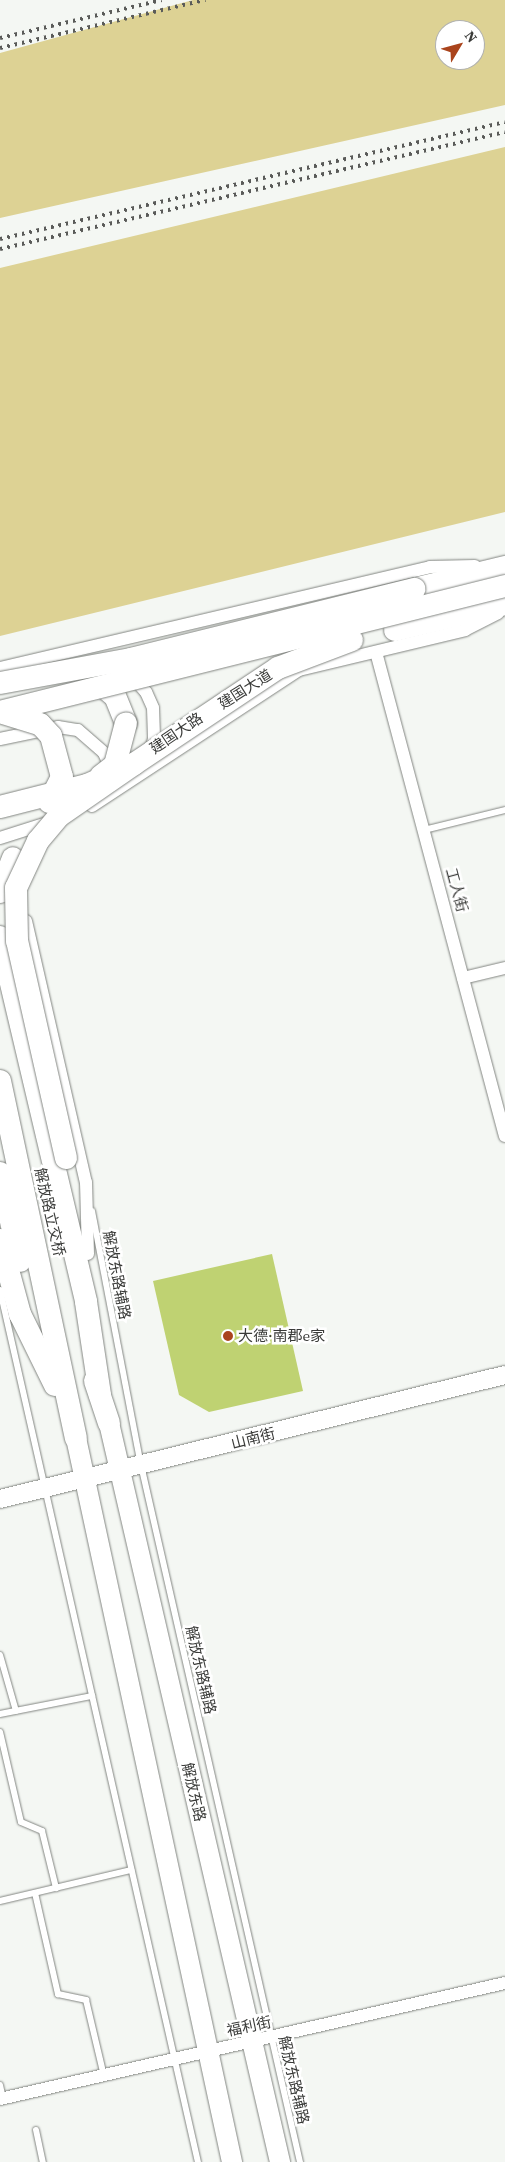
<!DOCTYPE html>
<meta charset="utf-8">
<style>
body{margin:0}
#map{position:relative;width:505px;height:2162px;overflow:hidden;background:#f4f7f3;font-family:"Source Serif 4","Noto Sans SC",serif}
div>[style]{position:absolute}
.green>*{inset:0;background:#ddd294}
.building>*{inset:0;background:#bfd272}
.roads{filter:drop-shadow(0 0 1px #828581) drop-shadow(0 0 1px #828581)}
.lane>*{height:6px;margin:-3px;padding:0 3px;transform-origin:3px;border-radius:3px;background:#fff}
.street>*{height:12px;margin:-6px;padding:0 6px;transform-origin:6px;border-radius:6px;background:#fff}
.secondary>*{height:18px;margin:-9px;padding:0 9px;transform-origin:9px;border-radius:9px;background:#fff}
.primary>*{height:20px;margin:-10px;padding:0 10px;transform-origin:10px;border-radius:10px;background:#fff}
.highway>*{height:22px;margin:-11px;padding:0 11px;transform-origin:11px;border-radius:11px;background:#fff}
.rail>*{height:4px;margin-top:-2px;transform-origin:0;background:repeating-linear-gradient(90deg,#5a5b59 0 2.5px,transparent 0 7.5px)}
.bridges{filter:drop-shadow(0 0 1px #828581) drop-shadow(0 0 1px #828581)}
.highway-bridge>*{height:22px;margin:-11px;padding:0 11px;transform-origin:11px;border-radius:11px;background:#fff}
.dots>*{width:14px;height:14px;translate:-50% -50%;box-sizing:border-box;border:2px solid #fff;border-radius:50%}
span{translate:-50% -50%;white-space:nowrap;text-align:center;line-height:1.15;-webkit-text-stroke:5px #fff;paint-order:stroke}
.street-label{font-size:15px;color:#3a3b39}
.poi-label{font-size:15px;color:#3a3b39}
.left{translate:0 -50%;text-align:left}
.north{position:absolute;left:435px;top:20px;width:50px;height:50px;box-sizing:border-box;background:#fff;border:1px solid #b0b1b0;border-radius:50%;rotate:53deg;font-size:14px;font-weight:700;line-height:20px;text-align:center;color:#3a3b39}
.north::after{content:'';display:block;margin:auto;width:18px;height:22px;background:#aa441c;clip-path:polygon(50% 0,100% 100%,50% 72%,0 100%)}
</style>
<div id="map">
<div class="green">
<div style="clip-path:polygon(evenodd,193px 0,505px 0,505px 105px,0 218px,0 53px,193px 0,445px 30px,475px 30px,475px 60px,445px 60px,445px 30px)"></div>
<div style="clip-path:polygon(505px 147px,505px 512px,0 636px,0 268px)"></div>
</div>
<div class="building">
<div style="clip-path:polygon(272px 1254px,303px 1391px,209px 1412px,179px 1395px,153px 1281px)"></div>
</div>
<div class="roads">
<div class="lane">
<div style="left:424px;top:830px;width:83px;rotate:-13.9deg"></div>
<div style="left:92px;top:1211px;width:259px;rotate:79.1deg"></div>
<div style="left:141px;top:1465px;width:715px;rotate:77.15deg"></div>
<div style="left:0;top:1290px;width:894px;rotate:77.21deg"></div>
<div style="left:0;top:1655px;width:58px;rotate:74.1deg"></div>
<div style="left:0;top:1714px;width:94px;rotate:-11.1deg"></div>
<div style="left:0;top:1732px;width:92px;rotate:76.9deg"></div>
<div style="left:21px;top:1822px;width:23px;rotate:23deg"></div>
<div style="left:42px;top:1831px;width:59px;rotate:76.2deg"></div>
<div style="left:35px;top:1893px;width:104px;rotate:77.2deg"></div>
<div style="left:58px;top:1994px;width:29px;rotate:12deg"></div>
<div style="left:86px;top:2000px;width:78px;rotate:76.7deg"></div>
<div style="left:0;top:1901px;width:135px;rotate:-13.3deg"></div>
<div style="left:0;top:2085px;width:14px;rotate:78deg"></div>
<div style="left:36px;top:2130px;width:33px;rotate:78deg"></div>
</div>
<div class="street">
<div style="left:376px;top:652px;width:501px;rotate:75.08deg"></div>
<div style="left:0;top:668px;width:442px;rotate:-13.2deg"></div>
<div style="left:430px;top:567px;width:45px;rotate:-1.3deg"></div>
<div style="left:131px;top:675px;width:23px;rotate:49deg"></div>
<div style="left:146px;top:692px;width:17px;rotate:66deg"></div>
<div style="left:153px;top:708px;width:31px;rotate:88deg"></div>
<div style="left:154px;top:739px;width:15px;rotate:106deg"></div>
<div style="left:0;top:739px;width:59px;rotate:-11.7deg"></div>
<div style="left:58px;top:727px;width:20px;rotate:9deg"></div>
<div style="left:78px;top:730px;width:35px;rotate:41deg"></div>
<div style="left:104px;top:753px;width:20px;rotate:66deg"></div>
<div style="left:92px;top:806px;width:248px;rotate:-33.3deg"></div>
<div style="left:299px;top:670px;width:171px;rotate:-13.5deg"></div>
<div style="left:465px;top:630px;width:37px;rotate:-27deg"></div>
<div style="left:0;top:838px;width:52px;rotate:-17.7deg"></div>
<div style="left:26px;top:921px;width:268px;rotate:77.1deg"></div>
<div style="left:86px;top:1182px;width:72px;rotate:88.4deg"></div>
<div style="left:463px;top:978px;width:43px;rotate:-13.4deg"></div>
<div style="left:0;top:2099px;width:518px;rotate:-12.94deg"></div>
</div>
<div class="secondary">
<div style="left:0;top:1499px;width:520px;rotate:-13.8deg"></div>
</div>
<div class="primary">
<div style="left:109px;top:1423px;width:759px;rotate:76.97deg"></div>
<div style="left:76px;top:1438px;width:741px;rotate:77.84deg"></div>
</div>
<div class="highway">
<div style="left:414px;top:589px;width:94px;rotate:-13.6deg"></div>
<div style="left:395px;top:630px;width:113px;rotate:-13.3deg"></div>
<div style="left:90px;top:676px;width:32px;rotate:39deg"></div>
<div style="left:115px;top:696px;width:29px;rotate:68deg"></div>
<div style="left:0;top:892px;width:36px;rotate:-69deg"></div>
<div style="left:0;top:937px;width:375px;rotate:76.7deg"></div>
<div style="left:86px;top:1302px;width:94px;rotate:81.4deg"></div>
<div style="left:0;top:1081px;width:365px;rotate:78deg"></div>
<div style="left:0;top:1173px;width:90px;rotate:77.2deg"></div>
<div style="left:0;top:1240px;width:77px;rotate:74.9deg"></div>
<div style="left:20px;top:1314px;width:79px;rotate:63.8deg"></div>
<div style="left:95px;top:1381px;width:44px;rotate:71.6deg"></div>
</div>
</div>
<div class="rail">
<div style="left:0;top:38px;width:166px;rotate:-13.2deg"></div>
<div style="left:0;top:48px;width:211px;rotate:-13.2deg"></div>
<div style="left:0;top:239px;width:518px;rotate:-13.04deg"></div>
<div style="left:0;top:249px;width:518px;rotate:-13.04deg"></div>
</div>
<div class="bridges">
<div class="highway-bridge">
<div style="left:0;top:683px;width:133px;rotate:-10.4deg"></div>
<div style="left:131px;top:659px;width:292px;rotate:-13.9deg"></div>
<div style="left:0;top:712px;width:520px;rotate:-14.01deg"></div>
<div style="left:3px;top:713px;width:39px;rotate:17deg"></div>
<div style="left:40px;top:724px;width:16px;rotate:47deg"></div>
<div style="left:51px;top:736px;width:42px;rotate:75deg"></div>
<div style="left:62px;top:777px;width:28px;rotate:117deg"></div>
<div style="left:101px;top:776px;width:18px;rotate:-38deg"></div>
<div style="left:115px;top:765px;width:43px;rotate:-75.3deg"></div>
<div style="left:0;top:807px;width:90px;rotate:-14.2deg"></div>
<div style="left:87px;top:785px;width:51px;rotate:-24.1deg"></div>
<div style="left:134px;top:764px;width:173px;rotate:-33.7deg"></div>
<div style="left:278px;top:668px;width:79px;rotate:-20.7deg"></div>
<div style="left:66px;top:1158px;width:222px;rotate:-102.7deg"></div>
<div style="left:17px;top:941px;width:53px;rotate:-91.1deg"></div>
<div style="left:16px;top:888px;width:52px;rotate:-64.9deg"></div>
<div style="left:38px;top:841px;width:33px;rotate:-50deg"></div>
<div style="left:59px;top:816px;width:91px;rotate:-34.7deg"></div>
</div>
</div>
<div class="dots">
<div style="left:228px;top:1336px;background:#aa441c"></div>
</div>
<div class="street-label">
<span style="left:245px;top:689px;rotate:-32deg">建国大道</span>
<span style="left:176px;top:733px;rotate:-34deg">建国大路</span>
<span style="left:457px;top:890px;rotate:75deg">工人街</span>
<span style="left:50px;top:1212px;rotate:77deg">解放路立交桥</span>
<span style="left:117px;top:1275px;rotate:79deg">解放东路辅路</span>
<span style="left:253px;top:1438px;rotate:-14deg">山南街</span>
<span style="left:201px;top:1670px;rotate:77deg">解放东路辅路</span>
<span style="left:194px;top:1792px;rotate:77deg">解放东路</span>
<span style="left:249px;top:2026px;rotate:-12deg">福利街</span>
<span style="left:294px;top:2080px;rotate:77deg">解放东路辅路</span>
</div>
<div class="poi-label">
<span class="left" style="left:238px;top:1336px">大德·南郡e家</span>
</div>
<div class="north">N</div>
</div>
